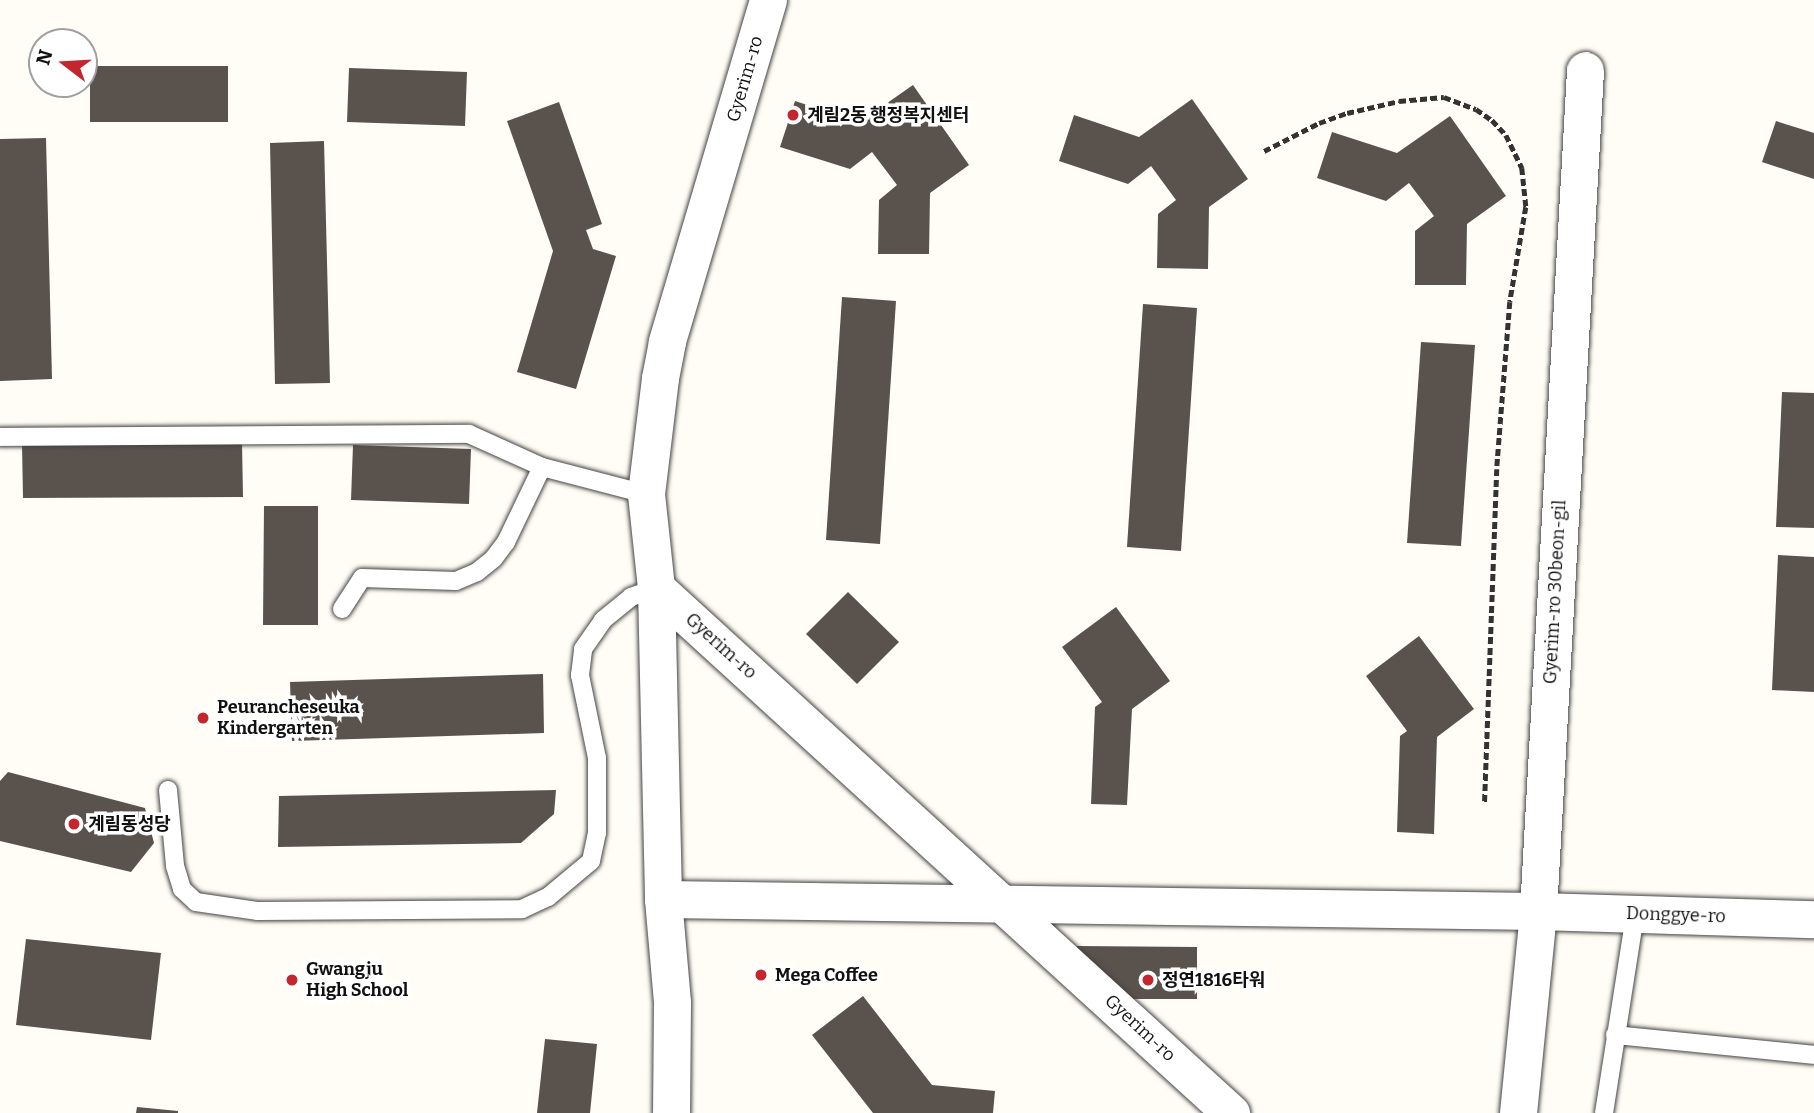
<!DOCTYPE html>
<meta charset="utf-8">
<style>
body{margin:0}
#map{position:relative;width:1814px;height:1113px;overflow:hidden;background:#fffdf5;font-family:Bitter,"Noto Sans KR",serif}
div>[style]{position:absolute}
.building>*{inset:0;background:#5a524d}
.path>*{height:4.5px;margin-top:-2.25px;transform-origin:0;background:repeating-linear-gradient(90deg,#333 0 7px,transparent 0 10.5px)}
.roads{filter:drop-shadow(0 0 2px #444) drop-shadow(0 0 2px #444)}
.lane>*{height:18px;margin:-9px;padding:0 9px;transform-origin:9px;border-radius:9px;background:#fff}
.street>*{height:37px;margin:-18.5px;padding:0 18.5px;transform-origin:18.5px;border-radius:18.5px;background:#fff}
.dots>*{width:19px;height:19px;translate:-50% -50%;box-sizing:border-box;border:4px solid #fff;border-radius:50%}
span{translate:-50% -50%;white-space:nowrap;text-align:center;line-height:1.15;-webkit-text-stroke:7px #fff;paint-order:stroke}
.street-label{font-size:18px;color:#111}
.poi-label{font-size:18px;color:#111;font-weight:700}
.left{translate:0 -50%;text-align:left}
.north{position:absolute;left:28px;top:28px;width:70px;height:70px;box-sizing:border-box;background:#fff;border:2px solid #a0a0a0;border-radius:50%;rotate:287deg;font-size:19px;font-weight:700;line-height:28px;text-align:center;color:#111}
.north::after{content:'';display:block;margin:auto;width:24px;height:32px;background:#c4262e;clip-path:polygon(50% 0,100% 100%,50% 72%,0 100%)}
</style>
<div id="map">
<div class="building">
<div style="clip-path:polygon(90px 66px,228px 66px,228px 122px,90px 122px)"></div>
<div style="clip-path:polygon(349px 68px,467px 72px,465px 126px,347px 122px)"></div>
<div style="clip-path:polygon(913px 85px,969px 165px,930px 193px,929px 254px,878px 254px,879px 200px,897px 185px,872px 152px,850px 169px,780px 147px,795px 101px,860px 122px)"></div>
<div style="clip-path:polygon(1192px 99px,1248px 179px,1209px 207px,1208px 269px,1157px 268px,1158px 214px,1176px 200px,1151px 166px,1128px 184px,1059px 161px,1074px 115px,1139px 137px)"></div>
<div style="clip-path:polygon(559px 102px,602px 224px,586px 230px,593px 249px,616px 256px,576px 389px,517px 372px,553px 251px,507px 121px)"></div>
<div style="clip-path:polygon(1450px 116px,1506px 196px,1467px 224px,1466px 285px,1415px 285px,1415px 231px,1434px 216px,1409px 183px,1386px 201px,1317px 178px,1332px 132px,1397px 153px)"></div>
<div style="clip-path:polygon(1776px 121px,1814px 133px,1814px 179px,1762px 162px)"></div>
<div style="clip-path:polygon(46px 138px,52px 379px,0 381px,0 139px)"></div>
<div style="clip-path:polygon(324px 141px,330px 383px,275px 384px,270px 143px)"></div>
<div style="clip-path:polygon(842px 297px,896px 301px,880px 544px,826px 540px)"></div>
<div style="clip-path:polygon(1143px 304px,1197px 308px,1181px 551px,1127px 547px)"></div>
<div style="clip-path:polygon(1421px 342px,1475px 345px,1461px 546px,1407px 543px)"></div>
<div style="clip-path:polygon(1782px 392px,1814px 393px,1814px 528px,1776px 527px)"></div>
<div style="clip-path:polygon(242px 443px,243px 497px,23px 498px,22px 444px)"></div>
<div style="clip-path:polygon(353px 445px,471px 449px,469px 504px,351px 500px)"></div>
<div style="clip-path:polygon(264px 506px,318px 506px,318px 625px,263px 625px)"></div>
<div style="clip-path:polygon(1778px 555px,1814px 557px,1814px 692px,1772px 690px)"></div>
<div style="clip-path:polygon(848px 592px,899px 642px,857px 684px,806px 634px)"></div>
<div style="clip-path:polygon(1116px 607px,1170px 681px,1132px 709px,1127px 805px,1091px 804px,1095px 707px,1102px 702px,1062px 647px)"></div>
<div style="clip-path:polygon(1419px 636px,1474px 709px,1437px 737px,1434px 834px,1397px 832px,1400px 736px,1407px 731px,1366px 676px)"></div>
<div style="clip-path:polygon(543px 674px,544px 733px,292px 741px,290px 682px)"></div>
<div style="clip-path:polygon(8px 772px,145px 808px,154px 843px,131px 872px,0 841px,0 781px)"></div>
<div style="clip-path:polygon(556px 790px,554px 814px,521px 843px,278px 847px,279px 796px)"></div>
<div style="clip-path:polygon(26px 939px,161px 953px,151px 1040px,16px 1025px)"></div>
<div style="clip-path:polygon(1077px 946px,1197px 947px,1197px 999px,1123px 999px,1077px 962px)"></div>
<div style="clip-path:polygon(863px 996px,932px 1085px,995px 1091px,993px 1113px,873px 1113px,812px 1035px)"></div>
<div style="clip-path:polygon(545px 1039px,597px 1044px,590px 1113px,537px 1113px)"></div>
<div style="clip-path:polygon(137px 1107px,178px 1111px,178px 1113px,136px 1113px)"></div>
</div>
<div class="path">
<div style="left:1264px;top:151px;width:62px;rotate:-27deg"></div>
<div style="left:1319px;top:123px;width:30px;rotate:-20deg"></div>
<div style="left:1347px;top:113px;width:53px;rotate:-13deg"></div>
<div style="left:1399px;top:101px;width:45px;rotate:-5.1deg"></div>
<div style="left:1444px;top:97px;width:34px;rotate:21deg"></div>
<div style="left:1476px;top:109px;width:19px;rotate:35deg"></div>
<div style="left:1492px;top:120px;width:21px;rotate:47deg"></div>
<div style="left:1506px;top:135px;width:37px;rotate:64deg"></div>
<div style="left:1522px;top:168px;width:39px;rotate:84deg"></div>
<div style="left:1526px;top:207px;width:96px;rotate:99.6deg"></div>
<div style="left:1510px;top:302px;width:168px;rotate:94.5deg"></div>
<div style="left:1497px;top:469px;width:333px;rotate:92.1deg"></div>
</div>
<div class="roads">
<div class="lane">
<div style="left:0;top:437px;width:469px;rotate:-0.4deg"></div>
<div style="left:469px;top:434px;width:80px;rotate:24.3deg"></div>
<div style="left:542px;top:467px;width:107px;rotate:14.6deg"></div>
<div style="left:342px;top:609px;width:37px;rotate:-57deg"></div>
<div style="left:362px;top:578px;width:94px;rotate:1.8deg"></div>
<div style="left:456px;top:581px;width:23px;rotate:-23deg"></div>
<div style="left:477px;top:572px;width:22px;rotate:-39deg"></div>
<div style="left:494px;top:558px;width:20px;rotate:-53deg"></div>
<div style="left:506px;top:542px;width:83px;rotate:-64.4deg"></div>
<div style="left:168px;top:790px;width:76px;rotate:84.7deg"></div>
<div style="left:175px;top:866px;width:24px;rotate:73deg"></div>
<div style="left:182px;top:889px;width:19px;rotate:43deg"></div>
<div style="left:196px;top:902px;width:63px;rotate:8.3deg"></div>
<div style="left:258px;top:911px;width:264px;rotate:-0.4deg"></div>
<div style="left:522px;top:909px;width:29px;rotate:-25deg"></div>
<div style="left:548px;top:897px;width:56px;rotate:-39.9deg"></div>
<div style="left:591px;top:861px;width:29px;rotate:-78deg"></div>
<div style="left:597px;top:833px;width:75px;rotate:-90deg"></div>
<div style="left:597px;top:758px;width:85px;rotate:-101.6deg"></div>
<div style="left:580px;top:675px;width:26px;rotate:-83deg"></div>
<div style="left:583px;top:649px;width:35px;rotate:-55deg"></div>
<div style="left:603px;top:620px;width:36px;rotate:-39deg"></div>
<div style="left:631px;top:597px;width:27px;rotate:-20deg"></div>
<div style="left:1615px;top:1035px;width:200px;rotate:5.7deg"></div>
<div style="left:1604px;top:1113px;width:201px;rotate:-81.1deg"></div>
</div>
<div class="street">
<div style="left:768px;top:0;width:357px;rotate:106.5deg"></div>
<div style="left:667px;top:342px;width:37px;rotate:101deg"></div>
<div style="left:660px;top:378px;width:117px;rotate:96.9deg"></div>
<div style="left:646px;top:494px;width:95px;rotate:83.9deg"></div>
<div style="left:656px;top:588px;width:779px;rotate:42.4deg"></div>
<div style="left:656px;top:588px;width:311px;rotate:88.7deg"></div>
<div style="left:663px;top:899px;width:103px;rotate:85deg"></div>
<div style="left:672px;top:1002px;width:111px;rotate:90.5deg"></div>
<div style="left:663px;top:899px;width:875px;rotate:0.79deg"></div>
<div style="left:1538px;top:911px;width:276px;rotate:1.7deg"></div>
<div style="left:1518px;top:1113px;width:203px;rotate:-84.3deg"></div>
<div style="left:1538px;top:911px;width:842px;rotate:-86.8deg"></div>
</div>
</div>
<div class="dots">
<div style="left:793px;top:115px;background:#c4262e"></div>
<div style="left:203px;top:718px;background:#c4262e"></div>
<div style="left:74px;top:824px;background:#c4262e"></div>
<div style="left:761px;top:975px;background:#c4262e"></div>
<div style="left:292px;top:980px;background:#c4262e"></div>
<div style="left:1148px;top:980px;background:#c4262e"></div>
</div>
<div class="street-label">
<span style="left:745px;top:79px;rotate:-74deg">Gyerim-ro</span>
<span style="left:1555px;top:592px;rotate:-87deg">Gyerim-ro 30beon-gil</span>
<span style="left:721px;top:646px;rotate:42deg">Gyerim-ro</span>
<span style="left:1676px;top:915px;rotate:2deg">Donggye-ro</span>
<span style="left:1140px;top:1028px;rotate:43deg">Gyerim-ro</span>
</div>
<div class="poi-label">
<span class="left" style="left:807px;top:115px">계림2동 행정복지센터</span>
<span class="left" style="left:217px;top:718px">Peurancheseuka<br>Kindergarten</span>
<span class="left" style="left:88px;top:824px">계림동성당</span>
<span class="left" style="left:306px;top:980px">Gwangju<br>High School</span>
<span class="left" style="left:775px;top:975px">Mega Coffee</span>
<span class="left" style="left:1162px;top:980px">정연1816타워</span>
</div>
<div class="north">N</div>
</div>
